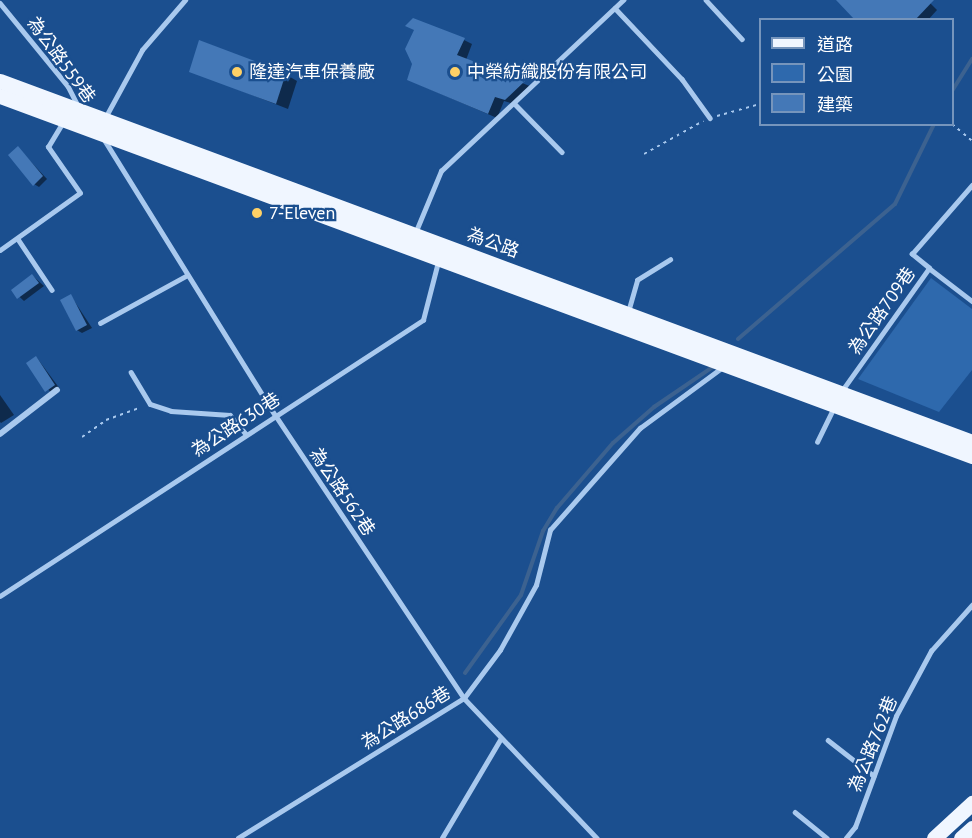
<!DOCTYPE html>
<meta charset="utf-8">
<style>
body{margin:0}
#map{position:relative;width:972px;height:838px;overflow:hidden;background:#1b4f8f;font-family:"PT Sans","Noto Sans TC",sans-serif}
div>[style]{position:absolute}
.green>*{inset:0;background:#2e69ad}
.shadow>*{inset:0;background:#0007}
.stream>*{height:4px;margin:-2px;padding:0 2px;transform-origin:2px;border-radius:2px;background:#3c6290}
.building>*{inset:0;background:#4478b7}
.path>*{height:2px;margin-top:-1px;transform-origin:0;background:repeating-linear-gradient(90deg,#a9c9ee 0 3px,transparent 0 7.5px)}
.lane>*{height:4.5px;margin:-2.25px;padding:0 2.25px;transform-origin:2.25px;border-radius:2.25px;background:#a9c9ee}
.street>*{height:6px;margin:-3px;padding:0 3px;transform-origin:3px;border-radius:3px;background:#a9c9ee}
.primary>*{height:15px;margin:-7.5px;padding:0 7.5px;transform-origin:7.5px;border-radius:7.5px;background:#f0f6ff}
.dots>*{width:16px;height:16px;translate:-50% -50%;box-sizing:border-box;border:3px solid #1b4f8f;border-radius:50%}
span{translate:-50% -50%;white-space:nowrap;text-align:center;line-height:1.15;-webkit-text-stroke:4.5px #1b4f8f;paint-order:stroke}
.street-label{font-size:18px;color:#fff}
.poi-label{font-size:18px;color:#fff}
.left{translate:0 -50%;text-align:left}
.legend{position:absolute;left:759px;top:18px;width:195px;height:108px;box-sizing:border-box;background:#1b4f8f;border:2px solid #7695bc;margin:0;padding:8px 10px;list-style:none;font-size:18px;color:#fff}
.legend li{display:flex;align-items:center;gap:12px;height:30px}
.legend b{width:30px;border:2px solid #7695bc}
</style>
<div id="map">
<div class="green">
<div style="clip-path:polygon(931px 278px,972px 309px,972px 370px,939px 412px,858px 379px)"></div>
</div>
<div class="shadow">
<div style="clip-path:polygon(838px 0,927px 0,937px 10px,928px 20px,857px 20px)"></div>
<div style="clip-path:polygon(464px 40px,472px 44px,466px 60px,532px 87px,514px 104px,504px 101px,497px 118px,418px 84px)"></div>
<div style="clip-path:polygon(191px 71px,285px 74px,297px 81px,288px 109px)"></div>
<div style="clip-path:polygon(18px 148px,47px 179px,39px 187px,34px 184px)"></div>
<div style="clip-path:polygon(33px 276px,44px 286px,24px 301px,13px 291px)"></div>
<div style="clip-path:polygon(71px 296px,92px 328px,82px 333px,77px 330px)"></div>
<div style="clip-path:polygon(37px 358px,60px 389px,52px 394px,28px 363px)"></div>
<div style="clip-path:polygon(0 395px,14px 415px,1px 423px,0 422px)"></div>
</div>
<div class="stream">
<div style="left:952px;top:91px;width:38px;rotate:-58deg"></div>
<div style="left:738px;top:339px;width:207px;rotate:-40.7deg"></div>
<div style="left:895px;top:204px;width:89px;rotate:-64deg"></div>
<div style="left:465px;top:673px;width:96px;rotate:-54.3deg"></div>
<div style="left:521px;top:595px;width:68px;rotate:-71deg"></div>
<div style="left:543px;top:531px;width:27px;rotate:-59deg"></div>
<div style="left:557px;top:508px;width:86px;rotate:-49.3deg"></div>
<div style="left:613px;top:443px;width:55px;rotate:-41.3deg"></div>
<div style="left:654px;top:407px;width:73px;rotate:-34.3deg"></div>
</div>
<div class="building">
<div style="clip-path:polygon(836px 0,934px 0,915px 20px,855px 20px)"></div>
<div style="clip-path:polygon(413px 18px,465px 38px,457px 55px,525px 81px,505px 100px,495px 97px,488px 114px,407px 80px,412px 64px,405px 49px,414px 30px,405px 26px)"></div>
<div style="clip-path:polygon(199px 40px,286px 73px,276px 104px,189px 72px)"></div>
<div style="clip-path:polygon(18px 146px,43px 176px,33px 186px,8px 155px)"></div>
<div style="clip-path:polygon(32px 274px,39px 283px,17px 299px,11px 290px)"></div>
<div style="clip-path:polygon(71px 294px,87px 325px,76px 331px,60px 300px)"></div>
<div style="clip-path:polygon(36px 356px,55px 385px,45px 392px,26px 363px)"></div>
</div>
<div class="path">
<div style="left:717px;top:116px;width:45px;rotate:-15.6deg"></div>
<div style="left:952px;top:124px;width:26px;rotate:40deg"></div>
<div style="left:644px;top:154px;width:68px;rotate:-29.2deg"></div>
<div style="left:82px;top:437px;width:29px;rotate:-35deg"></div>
<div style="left:106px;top:420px;width:37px;rotate:-20deg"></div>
</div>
<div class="lane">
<div style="left:706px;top:0;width:53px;rotate:47.3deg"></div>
<div style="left:0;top:3px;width:107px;rotate:50.7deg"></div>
<div style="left:68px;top:86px;width:20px;rotate:63deg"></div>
<div style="left:615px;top:8px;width:98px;rotate:46.7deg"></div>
<div style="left:682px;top:79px;width:48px;rotate:54.3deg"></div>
<div style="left:515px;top:104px;width:67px;rotate:45.6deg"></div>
<div style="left:105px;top:118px;width:77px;rotate:-61.4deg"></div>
<div style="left:142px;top:50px;width:66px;rotate:-49.3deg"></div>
<div style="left:104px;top:139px;width:326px;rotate:58.2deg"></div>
<div style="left:276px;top:416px;width:339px;rotate:56.3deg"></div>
<div style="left:464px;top:698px;width:193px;rotate:46.5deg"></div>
<div style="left:416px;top:231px;width:65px;rotate:-67.4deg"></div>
<div style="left:441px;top:171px;width:250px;rotate:-43.2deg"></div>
<div style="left:18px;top:239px;width:61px;rotate:56.3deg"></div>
<div style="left:0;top:250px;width:98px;rotate:-35.5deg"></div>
<div style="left:80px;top:193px;width:56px;rotate:-124.8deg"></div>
<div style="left:48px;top:147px;width:29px;rotate:-59deg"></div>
<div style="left:929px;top:268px;width:54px;rotate:37.5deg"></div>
<div style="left:628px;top:312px;width:33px;rotate:-74deg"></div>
<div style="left:637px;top:280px;width:39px;rotate:-32deg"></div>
<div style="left:100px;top:323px;width:98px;rotate:-28.7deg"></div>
<div style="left:131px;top:372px;width:37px;rotate:59deg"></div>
<div style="left:150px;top:404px;width:22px;rotate:18deg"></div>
<div style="left:171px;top:411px;width:59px;rotate:3.9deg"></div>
<div style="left:230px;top:415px;width:25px;rotate:50deg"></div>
<div style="left:841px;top:392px;width:152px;rotate:-54.6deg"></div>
<div style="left:929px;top:268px;width:22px;rotate:-141deg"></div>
<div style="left:912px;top:254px;width:91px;rotate:-49deg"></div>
<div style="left:817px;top:442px;width:39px;rotate:-64deg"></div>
<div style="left:0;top:596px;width:505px;rotate:-33.12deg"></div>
<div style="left:423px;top:320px;width:60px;rotate:-75.5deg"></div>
<div style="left:828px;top:740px;width:58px;rotate:38deg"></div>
<div style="left:795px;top:812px;width:41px;rotate:39.1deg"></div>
<div style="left:238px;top:838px;width:266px;rotate:-31.8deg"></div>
<div style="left:464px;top:698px;width:60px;rotate:-53.1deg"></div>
<div style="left:500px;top:650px;width:74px;rotate:-61deg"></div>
<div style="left:536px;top:585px;width:57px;rotate:-75.7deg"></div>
<div style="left:550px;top:530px;width:136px;rotate:-48.6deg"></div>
<div style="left:640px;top:428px;width:104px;rotate:-36.4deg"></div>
<div style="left:442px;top:838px;width:114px;rotate:-59.4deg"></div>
<div style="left:846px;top:838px;width:14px;rotate:-51deg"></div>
<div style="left:855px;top:827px;width:118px;rotate:-69.7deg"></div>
<div style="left:896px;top:716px;width:74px;rotate:-61.7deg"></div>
<div style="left:931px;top:651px;width:62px;rotate:-48.3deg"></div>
</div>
<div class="street">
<div style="left:0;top:434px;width:72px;rotate:-37.7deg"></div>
</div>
<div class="primary">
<div style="left:0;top:81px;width:1037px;rotate:20.37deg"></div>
<div style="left:0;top:96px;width:1037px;rotate:20.32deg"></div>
<div style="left:934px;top:838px;width:52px;rotate:-42.6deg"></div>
<div style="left:961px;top:838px;width:15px;rotate:-42deg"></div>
</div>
<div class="dots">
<div style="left:237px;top:72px;background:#ffd166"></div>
<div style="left:455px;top:72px;background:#ffd166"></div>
<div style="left:257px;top:213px;background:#ffd166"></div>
</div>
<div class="street-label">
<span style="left:61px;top:60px;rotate:54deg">為公路559巷</span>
<span style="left:493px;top:243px;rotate:20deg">為公路</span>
<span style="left:882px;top:311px;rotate:-55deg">為公路709巷</span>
<span style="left:236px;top:425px;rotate:-33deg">為公路630巷</span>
<span style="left:342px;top:492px;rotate:56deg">為公路562巷</span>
<span style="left:406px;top:718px;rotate:-32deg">為公路686巷</span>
<span style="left:873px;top:744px;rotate:-68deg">為公路762巷</span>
</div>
<div class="poi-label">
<span class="left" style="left:249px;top:72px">隆達汽車保養廠</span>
<span class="left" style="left:467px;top:72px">中榮紡織股份有限公司</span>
<span class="left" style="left:269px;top:213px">7-Eleven</span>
</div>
<ul class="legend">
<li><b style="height:8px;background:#f0f6ff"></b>道路</li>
<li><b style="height:16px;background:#2e69ad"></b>公園</li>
<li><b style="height:16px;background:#4478b7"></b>建築</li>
</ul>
</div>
